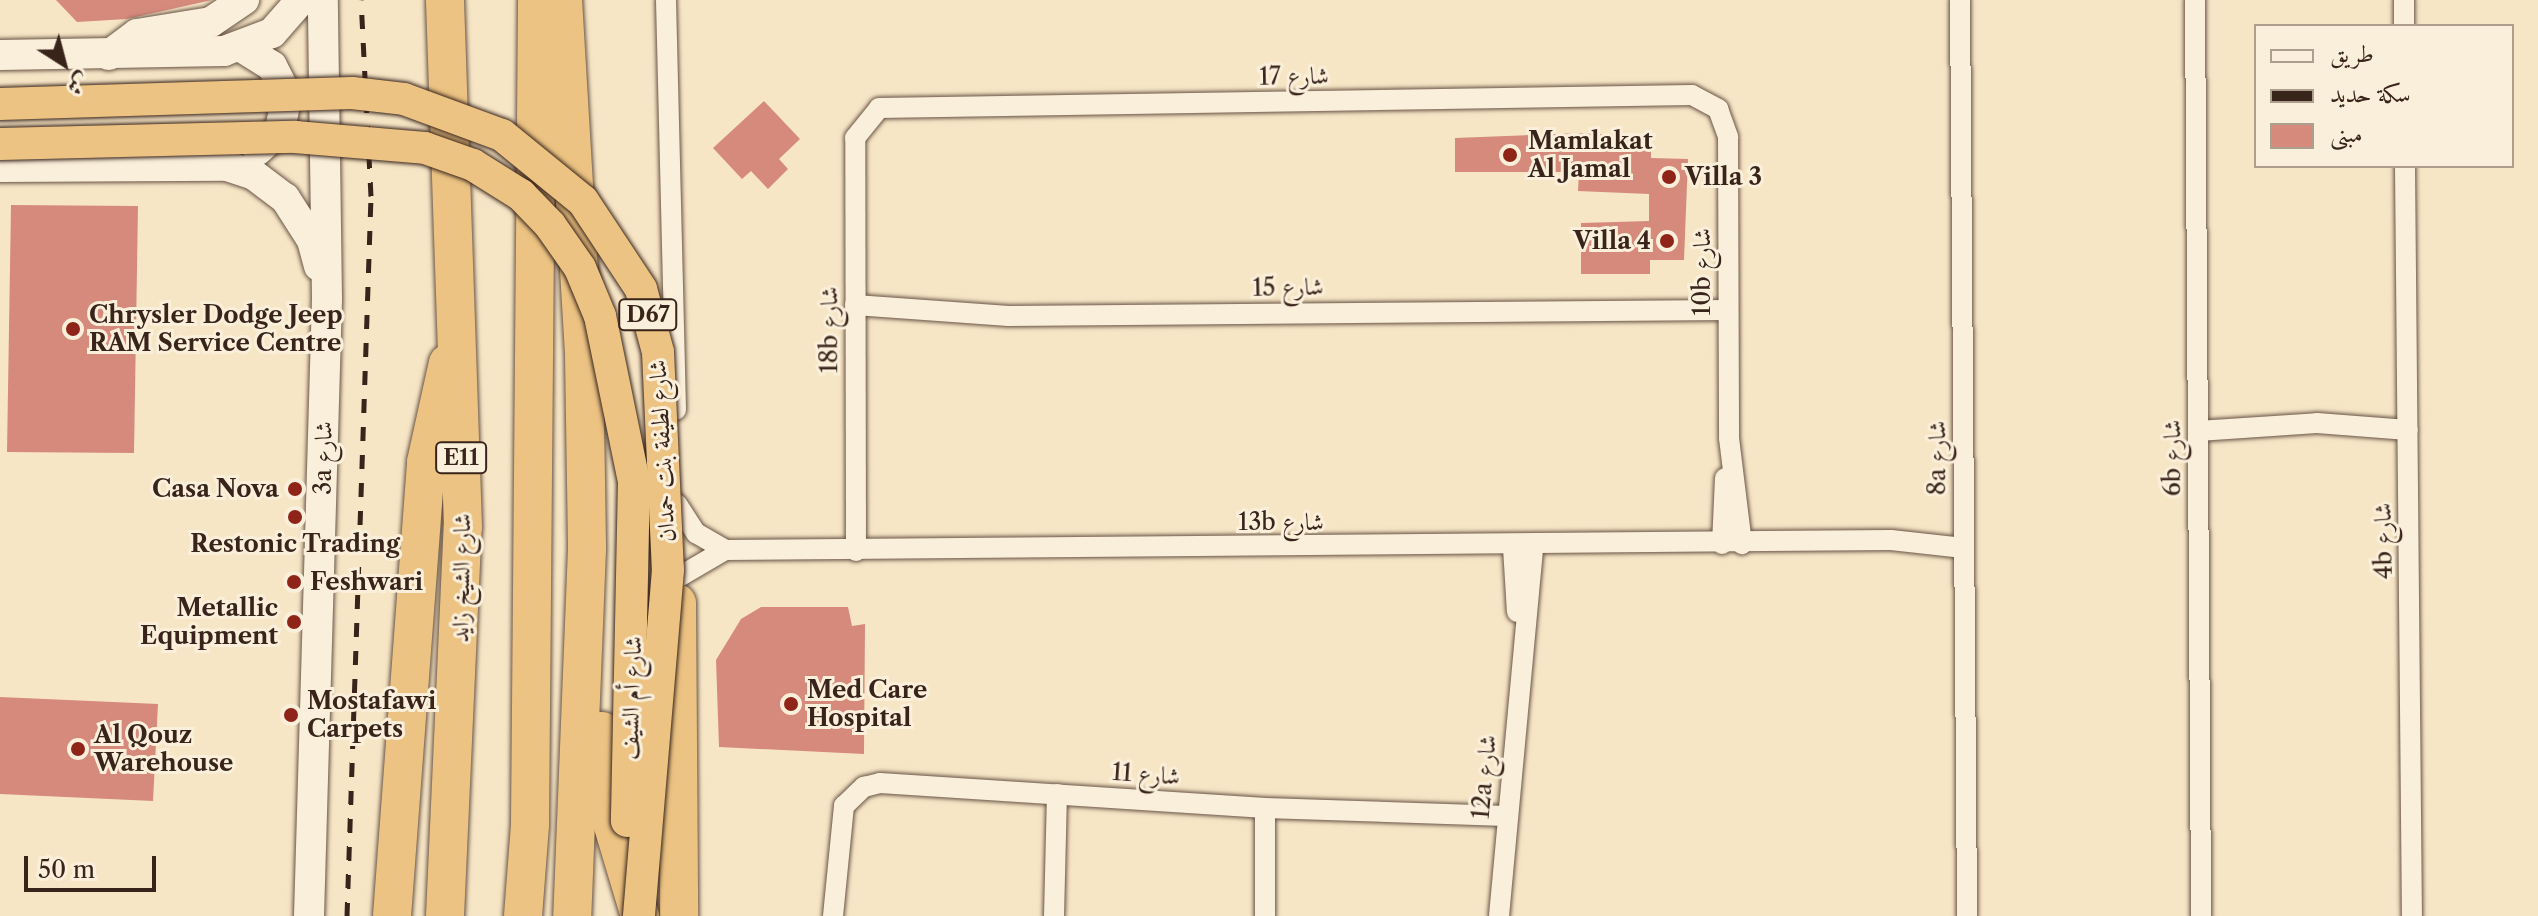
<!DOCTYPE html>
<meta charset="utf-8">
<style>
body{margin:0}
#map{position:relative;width:2538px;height:916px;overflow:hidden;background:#f7e6c6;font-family:"Libre Caslon Text",Amiri,serif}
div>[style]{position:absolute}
.building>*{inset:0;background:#d68a7c}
.roads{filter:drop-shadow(0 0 2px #685446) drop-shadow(0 0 2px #685446)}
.street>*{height:20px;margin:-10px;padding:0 10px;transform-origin:10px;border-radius:10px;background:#faefda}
.secondary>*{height:30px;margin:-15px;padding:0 15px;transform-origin:15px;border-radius:15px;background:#faefda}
.highway>*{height:38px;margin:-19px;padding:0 19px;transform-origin:19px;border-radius:19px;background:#ecc383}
.rail>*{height:5px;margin-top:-2.5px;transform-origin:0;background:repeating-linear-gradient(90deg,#39241b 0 14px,transparent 0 28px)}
.bridges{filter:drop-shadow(0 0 2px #39241b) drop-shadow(0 0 2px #39241b)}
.primary-bridge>*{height:32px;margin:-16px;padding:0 16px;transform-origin:16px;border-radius:16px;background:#ecc383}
.dots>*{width:22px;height:22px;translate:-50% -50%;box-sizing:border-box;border:4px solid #faefda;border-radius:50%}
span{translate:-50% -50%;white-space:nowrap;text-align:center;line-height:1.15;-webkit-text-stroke:6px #faefda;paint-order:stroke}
.shield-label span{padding:2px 6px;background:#faefda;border:2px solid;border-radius:6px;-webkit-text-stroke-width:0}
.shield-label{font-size:22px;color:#39241b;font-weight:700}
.street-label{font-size:24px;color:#39241b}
.poi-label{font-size:24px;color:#39241b;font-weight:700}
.left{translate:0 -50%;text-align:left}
.right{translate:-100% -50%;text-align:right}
.legend{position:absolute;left:2254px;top:24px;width:260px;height:144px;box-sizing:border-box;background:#faefda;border:2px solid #ad9e8e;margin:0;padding:10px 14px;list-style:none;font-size:24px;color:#39241b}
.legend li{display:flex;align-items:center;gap:16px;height:40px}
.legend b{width:40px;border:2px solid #ad9e8e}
.north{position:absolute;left:24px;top:24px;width:80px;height:80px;-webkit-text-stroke:6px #faefda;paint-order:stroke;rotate:144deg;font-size:22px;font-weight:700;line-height:32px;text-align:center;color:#39241b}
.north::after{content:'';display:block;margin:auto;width:28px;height:36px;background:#39241b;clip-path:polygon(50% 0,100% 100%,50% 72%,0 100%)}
.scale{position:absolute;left:24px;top:856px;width:132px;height:36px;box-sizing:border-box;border:4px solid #39241b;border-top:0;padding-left:10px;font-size:24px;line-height:28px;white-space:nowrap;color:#39241b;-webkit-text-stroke:6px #faefda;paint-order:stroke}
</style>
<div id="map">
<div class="building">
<div style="clip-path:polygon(56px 0,212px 0,127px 19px,77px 22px)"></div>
<div style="clip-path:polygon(764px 101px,800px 139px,779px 159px,788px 169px,768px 189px,751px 171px,742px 179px,713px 148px)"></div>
<div style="clip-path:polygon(1581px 133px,1651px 137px,1651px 158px,1688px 159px,1684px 260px,1650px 260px,1650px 274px,1581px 274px,1581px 223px,1649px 221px,1649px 194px,1578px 191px,1579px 172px,1455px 172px,1455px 138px)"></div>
<div style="clip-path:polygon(11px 205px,138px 206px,134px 453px,7px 452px)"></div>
<div style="clip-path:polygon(761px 607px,848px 607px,852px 626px,865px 624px,864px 754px,719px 747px,716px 660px,741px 619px)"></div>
<div style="clip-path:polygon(0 697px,158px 704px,153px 801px,0 794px)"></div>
</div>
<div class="roads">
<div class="street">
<div style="left:666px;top:0;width:410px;rotate:88.6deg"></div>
<div style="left:1960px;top:0;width:916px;rotate:89.56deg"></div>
<div style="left:2195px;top:0;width:916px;rotate:89.62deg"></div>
<div style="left:2404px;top:0;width:26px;rotate:90deg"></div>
<div style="left:2405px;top:166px;width:750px;rotate:89.47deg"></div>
<div style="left:855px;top:305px;width:154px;rotate:4.1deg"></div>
<div style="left:1009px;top:316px;width:719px;rotate:-0.48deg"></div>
<div style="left:2198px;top:431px;width:119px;rotate:-3.8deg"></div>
<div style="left:2317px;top:423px;width:91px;rotate:4.4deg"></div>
<div style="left:677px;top:504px;width:35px;rotate:57deg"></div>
<div style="left:696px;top:533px;width:34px;rotate:30deg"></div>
<div style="left:1722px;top:544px;width:66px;rotate:-87.4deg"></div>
<div style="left:1513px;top:547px;width:65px;rotate:86.5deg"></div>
<div style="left:856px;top:551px;width:413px;rotate:-90.1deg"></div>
<div style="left:855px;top:138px;width:38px;rotate:-51deg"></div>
<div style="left:879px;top:108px;width:813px;rotate:-0.92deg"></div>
<div style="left:1692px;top:95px;width:30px;rotate:28deg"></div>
<div style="left:1718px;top:109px;width:30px;rotate:70deg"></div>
<div style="left:1728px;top:137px;width:301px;rotate:89.8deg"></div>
<div style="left:1729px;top:438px;width:107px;rotate:83deg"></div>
<div style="left:677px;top:578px;width:56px;rotate:-30.3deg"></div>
<div style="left:725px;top:550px;width:1166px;rotate:-0.49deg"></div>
<div style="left:1891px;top:540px;width:73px;rotate:6.3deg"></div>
<div style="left:1265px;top:808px;width:108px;rotate:90deg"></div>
<div style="left:833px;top:916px;width:111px;rotate:-84.3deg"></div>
<div style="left:844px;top:806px;width:28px;rotate:-44deg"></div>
<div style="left:864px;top:787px;width:16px;rotate:-14deg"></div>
<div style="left:880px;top:783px;width:386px;rotate:3.7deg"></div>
<div style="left:1265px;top:808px;width:241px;rotate:1.9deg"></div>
<div style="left:1054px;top:916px;width:122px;rotate:-88.6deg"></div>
<div style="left:1499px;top:916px;width:371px;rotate:-84.7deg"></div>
</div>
<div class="secondary">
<div style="left:243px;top:48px;width:34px;rotate:32deg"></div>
<div style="left:272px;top:66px;width:34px;rotate:63deg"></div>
<div style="left:287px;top:96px;width:35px;rotate:102deg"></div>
<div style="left:280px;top:130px;width:30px;rotate:138deg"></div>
<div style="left:0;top:55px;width:224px;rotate:-1deg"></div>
<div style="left:224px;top:51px;width:51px;rotate:-20.6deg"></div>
<div style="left:272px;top:33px;width:44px;rotate:-48.7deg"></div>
<div style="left:109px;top:55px;width:35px;rotate:-37deg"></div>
<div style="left:137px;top:34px;width:75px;rotate:-9.2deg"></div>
<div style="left:211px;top:22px;width:40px;rotate:-34deg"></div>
<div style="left:0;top:167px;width:227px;rotate:-0.3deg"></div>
<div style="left:227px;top:166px;width:28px;rotate:18deg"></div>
<div style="left:254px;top:175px;width:39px;rotate:37deg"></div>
<div style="left:285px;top:198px;width:50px;rotate:57.3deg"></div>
<div style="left:312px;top:240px;width:27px;rotate:75deg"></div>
<div style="left:309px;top:916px;width:617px;rotate:-88.33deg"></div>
<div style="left:327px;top:299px;width:299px;rotate:-90.8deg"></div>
</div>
<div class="highway">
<div style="left:563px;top:0;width:355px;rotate:86.6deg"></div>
<div style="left:584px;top:354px;width:195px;rotate:89.1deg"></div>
<div style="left:587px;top:549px;width:367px;rotate:92.3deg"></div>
<div style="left:677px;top:603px;width:313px;rotate:89.6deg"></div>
<div style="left:602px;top:731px;width:85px;rotate:84.6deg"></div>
<div style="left:610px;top:816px;width:104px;rotate:73.3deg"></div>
<div style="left:392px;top:916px;width:455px;rotate:-85.7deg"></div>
<div style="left:426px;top:462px;width:101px;rotate:-77.5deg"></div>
<div style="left:445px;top:916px;width:389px;rotate:-87.4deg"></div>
<div style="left:463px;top:527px;width:527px;rotate:-91.96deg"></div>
<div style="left:523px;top:916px;width:92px;rotate:-85.6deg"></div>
<div style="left:530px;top:824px;width:824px;rotate:-89.51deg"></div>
</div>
</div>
<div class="rail">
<div style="left:347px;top:916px;width:720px;rotate:-88.09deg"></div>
<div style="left:371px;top:196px;width:196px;rotate:-92.9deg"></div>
</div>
<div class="bridges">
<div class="primary-bridge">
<div style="left:0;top:104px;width:352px;rotate:-1.8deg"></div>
<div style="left:352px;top:93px;width:52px;rotate:6.6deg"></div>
<div style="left:404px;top:99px;width:104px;rotate:20.2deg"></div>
<div style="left:502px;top:135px;width:104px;rotate:39.2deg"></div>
<div style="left:583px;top:201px;width:105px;rotate:56.6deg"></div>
<div style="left:641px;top:289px;width:65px;rotate:74.9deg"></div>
<div style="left:658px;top:352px;width:218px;rotate:87.4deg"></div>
<div style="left:668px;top:570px;width:347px;rotate:94.8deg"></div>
<div style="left:0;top:144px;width:295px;rotate:-1.4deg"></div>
<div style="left:295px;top:137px;width:130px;rotate:4.8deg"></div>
<div style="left:425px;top:148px;width:51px;rotate:19.5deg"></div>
<div style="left:473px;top:165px;width:57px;rotate:32deg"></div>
<div style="left:521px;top:195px;width:42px;rotate:46deg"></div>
<div style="left:550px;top:225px;width:52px;rotate:55.1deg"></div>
<div style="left:580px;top:268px;width:52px;rotate:67.4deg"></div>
<div style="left:600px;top:316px;width:168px;rotate:78.4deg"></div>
<div style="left:634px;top:481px;width:340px;rotate:91.2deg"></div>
</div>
</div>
<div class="dots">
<div style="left:1510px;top:155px;background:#8f2418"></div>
<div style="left:1669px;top:177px;background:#8f2418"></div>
<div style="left:1667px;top:241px;background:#8f2418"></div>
<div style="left:73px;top:329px;background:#8f2418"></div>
<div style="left:295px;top:489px;background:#8f2418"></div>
<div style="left:295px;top:517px;background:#8f2418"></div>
<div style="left:294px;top:582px;background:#8f2418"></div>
<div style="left:294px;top:622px;background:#8f2418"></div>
<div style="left:791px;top:704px;background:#8f2418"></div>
<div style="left:291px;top:715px;background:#8f2418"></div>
<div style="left:78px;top:749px;background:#8f2418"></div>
</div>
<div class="shield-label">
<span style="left:648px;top:315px">D67</span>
<span style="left:461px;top:458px">E11</span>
</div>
<div class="street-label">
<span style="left:1294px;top:76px;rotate:-1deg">شارع 17</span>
<span style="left:1702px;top:272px;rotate:-90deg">10b شارع</span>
<span style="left:1288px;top:287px;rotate:-1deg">شارع 15</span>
<span style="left:829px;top:330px;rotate:-90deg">18b شارع</span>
<span style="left:662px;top:451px;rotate:-93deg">شارع لطيفة بنت حمدان</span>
<span style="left:323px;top:458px;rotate:-89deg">3a شارع</span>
<span style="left:1937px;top:458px;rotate:-90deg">8a شارع</span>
<span style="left:2172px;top:458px;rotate:-90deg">6b شارع</span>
<span style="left:1281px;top:522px">13b شارع</span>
<span style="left:2383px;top:541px;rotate:-91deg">4b شارع</span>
<span style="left:461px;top:578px;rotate:-89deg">شارع الشيخ زايد</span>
<span style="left:631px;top:698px;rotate:-88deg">شارع أم الشيف</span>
<span style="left:1146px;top:774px;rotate:4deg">شارع 11</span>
<span style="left:1484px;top:777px;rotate:-85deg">12a شارع</span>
</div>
<div class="poi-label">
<span class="left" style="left:1528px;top:155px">Mamlakat<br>Al Jamal</span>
<span class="left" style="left:1685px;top:177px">Villa 3</span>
<span class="right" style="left:1651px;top:241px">Villa 4</span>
<span class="left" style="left:89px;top:329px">Chrysler Dodge Jeep<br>RAM Service Centre</span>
<span class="right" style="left:279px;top:489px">Casa Nova</span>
<span style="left:295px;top:544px">Restonic Trading</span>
<span class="left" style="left:310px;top:582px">Feshwari</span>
<span class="right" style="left:278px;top:622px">Metallic<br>Equipment</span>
<span class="left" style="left:807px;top:704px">Med Care<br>Hospital</span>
<span class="left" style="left:307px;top:715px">Mostafawi<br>Carpets</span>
<span class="left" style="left:94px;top:749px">Al Qouz<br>Warehouse</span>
</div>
<ul class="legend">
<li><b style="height:10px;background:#faefda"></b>طريق</li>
<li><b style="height:10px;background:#39241b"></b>سكة حديد</li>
<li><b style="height:22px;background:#d68a7c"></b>مبنى</li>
</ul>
<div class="north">ش</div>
<div class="scale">50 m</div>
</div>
